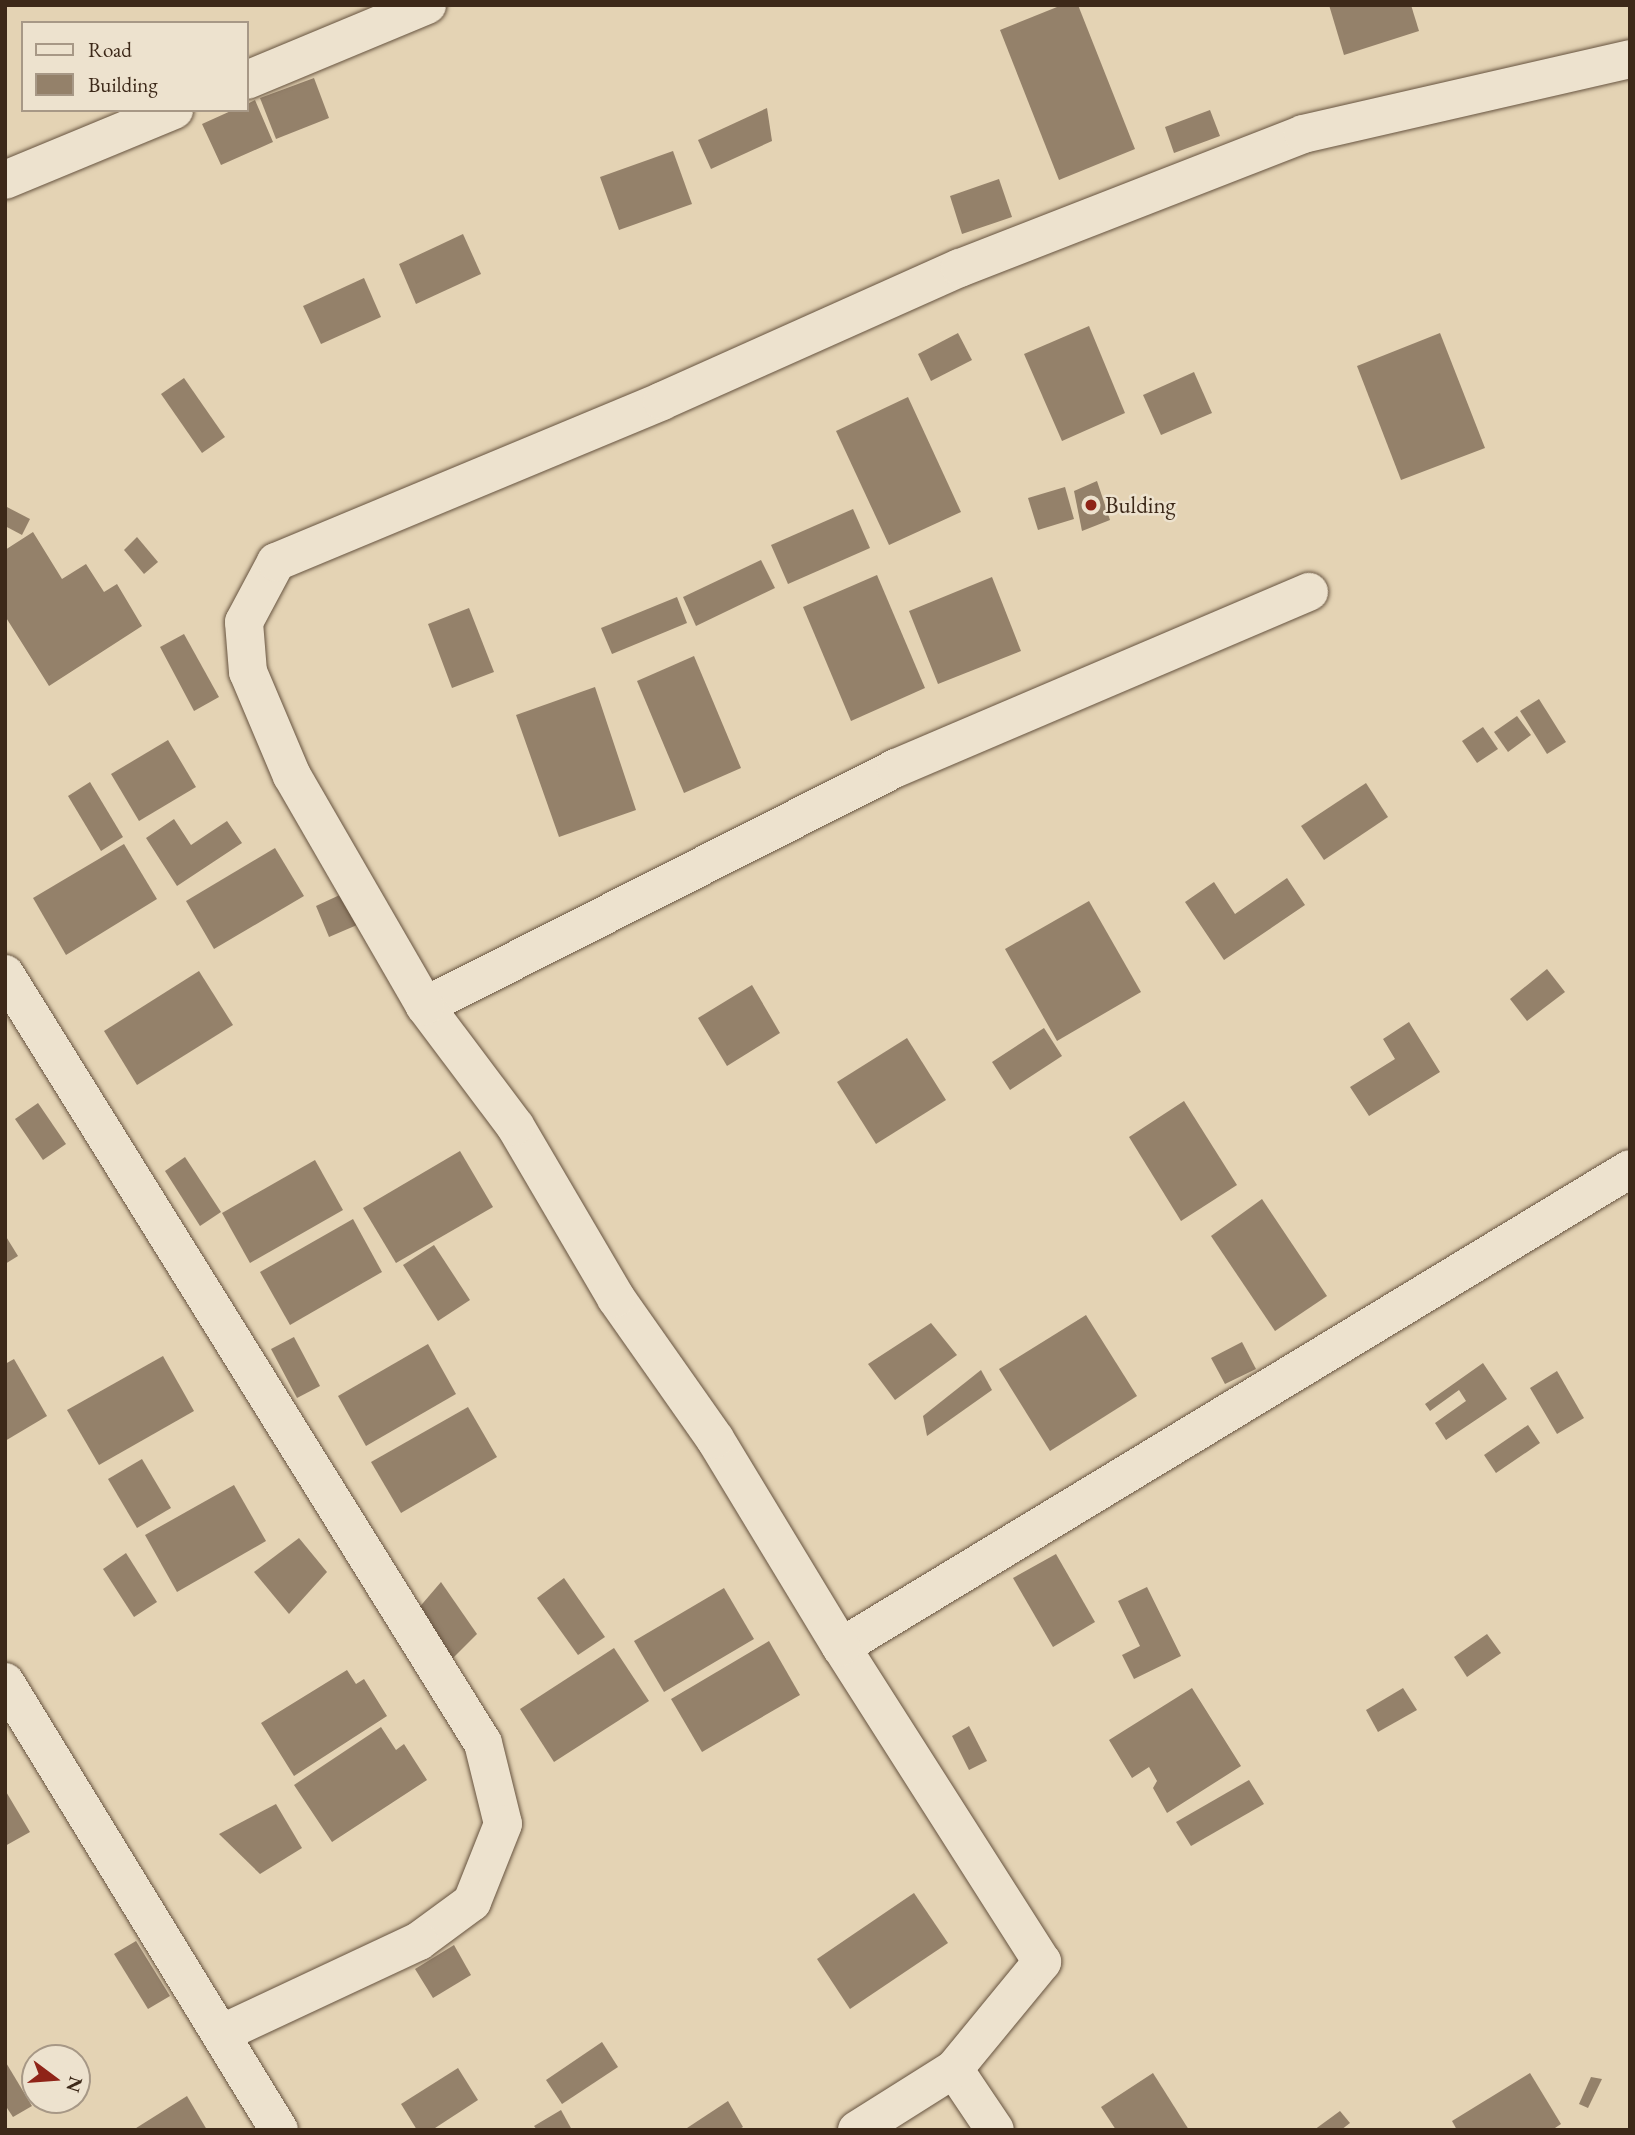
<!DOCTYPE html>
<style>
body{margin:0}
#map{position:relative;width:1635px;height:2135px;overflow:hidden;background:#e4d3b4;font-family:"EB Garamond",serif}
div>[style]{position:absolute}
.building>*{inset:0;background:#94816a}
.roads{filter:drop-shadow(0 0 2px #675440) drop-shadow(0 0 2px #675440)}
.minor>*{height:38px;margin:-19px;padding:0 19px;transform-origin:19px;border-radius:19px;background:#ede2ce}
.dots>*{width:19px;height:19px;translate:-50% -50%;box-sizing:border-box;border:4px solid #ede2ce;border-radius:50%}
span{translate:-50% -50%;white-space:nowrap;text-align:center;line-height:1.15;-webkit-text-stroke:5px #ede2ce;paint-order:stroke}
.poi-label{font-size:23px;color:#3d2919}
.left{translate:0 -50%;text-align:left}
.frame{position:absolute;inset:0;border:7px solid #3d2919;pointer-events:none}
.legend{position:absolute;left:21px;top:21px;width:228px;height:91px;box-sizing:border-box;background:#ede2ce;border:2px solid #a79886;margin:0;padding:9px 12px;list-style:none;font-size:21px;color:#3d2919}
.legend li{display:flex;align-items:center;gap:14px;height:35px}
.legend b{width:35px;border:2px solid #a79886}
.north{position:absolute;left:21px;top:2044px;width:70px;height:70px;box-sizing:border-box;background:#ede2ce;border:2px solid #a79886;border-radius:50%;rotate:106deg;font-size:19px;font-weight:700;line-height:28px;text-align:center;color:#3d2919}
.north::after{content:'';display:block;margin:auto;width:24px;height:32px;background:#8f2418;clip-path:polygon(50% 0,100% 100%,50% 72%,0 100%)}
</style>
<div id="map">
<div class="building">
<div style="clip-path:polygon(1062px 5px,1078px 5px,1135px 149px,1059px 180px,1000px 30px)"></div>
<div style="clip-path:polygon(1329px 5px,1411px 5px,1419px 31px,1344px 55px)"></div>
<div style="clip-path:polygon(314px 78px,329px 118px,276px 139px,260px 98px)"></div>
<div style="clip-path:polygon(255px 100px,273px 142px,221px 165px,202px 124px,233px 110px,247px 110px,247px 104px)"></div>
<div style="clip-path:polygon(767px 108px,772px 141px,711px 169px,698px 140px)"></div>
<div style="clip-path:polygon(1210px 110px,1220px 136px,1174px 153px,1165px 127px)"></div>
<div style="clip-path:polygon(673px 151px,692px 204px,619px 230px,600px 177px)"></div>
<div style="clip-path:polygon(999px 179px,1012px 217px,962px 234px,950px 196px)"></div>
<div style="clip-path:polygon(463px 234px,481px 274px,416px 304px,399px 264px)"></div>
<div style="clip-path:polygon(364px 278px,381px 317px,321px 344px,303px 306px)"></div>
<div style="clip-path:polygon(1089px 326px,1125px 413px,1062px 441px,1024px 354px)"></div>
<div style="clip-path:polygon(958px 333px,972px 360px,931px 381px,918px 354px)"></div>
<div style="clip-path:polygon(1440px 333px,1485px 448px,1401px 480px,1357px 366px)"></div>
<div style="clip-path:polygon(1194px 372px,1212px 413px,1161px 435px,1143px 395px)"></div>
<div style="clip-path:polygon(184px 378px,225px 437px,202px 453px,161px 394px)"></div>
<div style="clip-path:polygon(908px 397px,961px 512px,889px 545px,836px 431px)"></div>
<div style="clip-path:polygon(1097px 481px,1110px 520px,1082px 531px,1074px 491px)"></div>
<div style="clip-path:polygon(1065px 487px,1074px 519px,1038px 530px,1028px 498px)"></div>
<div style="clip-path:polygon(5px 506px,30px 519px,22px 535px,5px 526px)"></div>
<div style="clip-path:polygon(853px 509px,870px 548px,788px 584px,771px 545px)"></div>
<div style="clip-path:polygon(33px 532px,62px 579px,86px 564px,104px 592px,117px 584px,142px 626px,49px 686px,5px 616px,5px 550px)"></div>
<div style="clip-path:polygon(137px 537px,158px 562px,144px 574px,124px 550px)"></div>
<div style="clip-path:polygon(761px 560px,775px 588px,696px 626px,683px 597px)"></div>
<div style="clip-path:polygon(877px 575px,925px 688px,851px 721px,803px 607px)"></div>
<div style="clip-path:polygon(992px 577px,1021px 651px,938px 684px,909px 611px)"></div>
<div style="clip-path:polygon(677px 597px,687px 623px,612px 654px,601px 628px)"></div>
<div style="clip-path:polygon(469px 608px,494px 672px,452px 688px,428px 624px)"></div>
<div style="clip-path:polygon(184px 634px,219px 697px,194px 711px,160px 647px)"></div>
<div style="clip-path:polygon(694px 656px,741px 768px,684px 793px,637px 681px)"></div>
<div style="clip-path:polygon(595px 687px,636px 810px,559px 837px,516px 715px)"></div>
<div style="clip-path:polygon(1539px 699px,1566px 742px,1547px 754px,1520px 711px)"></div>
<div style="clip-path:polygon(1517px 716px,1531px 735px,1508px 752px,1494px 732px)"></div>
<div style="clip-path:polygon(1483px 727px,1498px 749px,1477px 763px,1462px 741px)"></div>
<div style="clip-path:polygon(168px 740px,196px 787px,139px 821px,111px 774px)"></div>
<div style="clip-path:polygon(90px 782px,123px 837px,101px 851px,68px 796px)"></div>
<div style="clip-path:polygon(1366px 783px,1388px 817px,1324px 860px,1301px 826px)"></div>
<div style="clip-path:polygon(174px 819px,191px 845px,227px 821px,242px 843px,177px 886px,146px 838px)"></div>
<div style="clip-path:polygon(124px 844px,157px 899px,66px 955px,33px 898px)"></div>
<div style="clip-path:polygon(275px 848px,304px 896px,214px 949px,186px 901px)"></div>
<div style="clip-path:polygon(1287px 878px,1305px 905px,1224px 960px,1185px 902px,1214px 882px,1235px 914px)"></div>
<div style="clip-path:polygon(344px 893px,357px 925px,329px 937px,316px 906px)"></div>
<div style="clip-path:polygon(1089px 901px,1141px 992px,1057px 1041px,1005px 949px)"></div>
<div style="clip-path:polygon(1547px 969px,1565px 992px,1527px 1021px,1510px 999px)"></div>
<div style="clip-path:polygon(199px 971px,233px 1025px,137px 1085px,104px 1031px)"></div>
<div style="clip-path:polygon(752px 985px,780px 1033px,727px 1066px,698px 1018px)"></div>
<div style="clip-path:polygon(1409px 1022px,1440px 1072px,1369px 1116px,1350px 1087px,1395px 1059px,1383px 1039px)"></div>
<div style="clip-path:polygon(1044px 1028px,1062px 1056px,1010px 1090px,992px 1062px)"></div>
<div style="clip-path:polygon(907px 1038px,946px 1100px,876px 1144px,837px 1082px)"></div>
<div style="clip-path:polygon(1184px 1101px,1237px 1185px,1181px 1221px,1129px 1137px)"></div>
<div style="clip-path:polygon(38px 1103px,66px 1144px,43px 1160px,15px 1119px)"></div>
<div style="clip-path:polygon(460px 1151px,493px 1207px,396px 1263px,363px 1208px)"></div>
<div style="clip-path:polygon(185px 1157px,221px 1212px,200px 1226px,165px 1171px)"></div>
<div style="clip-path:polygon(315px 1160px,343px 1210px,250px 1263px,222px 1213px)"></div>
<div style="clip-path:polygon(1262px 1199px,1327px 1296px,1275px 1331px,1211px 1236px)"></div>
<div style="clip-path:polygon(353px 1219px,382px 1272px,290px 1325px,260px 1272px)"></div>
<div style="clip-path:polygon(5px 1235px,18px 1256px,5px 1264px)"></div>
<div style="clip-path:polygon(434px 1245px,470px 1300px,438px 1321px,403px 1265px)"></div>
<div style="clip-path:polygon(1086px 1315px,1137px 1396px,1050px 1451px,999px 1369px)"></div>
<div style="clip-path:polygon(931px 1323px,957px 1355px,895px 1400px,868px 1364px)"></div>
<div style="clip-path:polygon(294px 1337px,320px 1386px,297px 1398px,271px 1349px)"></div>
<div style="clip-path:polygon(1242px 1342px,1256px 1369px,1225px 1384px,1211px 1358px)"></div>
<div style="clip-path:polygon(428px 1344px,456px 1394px,366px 1446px,338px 1396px)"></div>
<div style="clip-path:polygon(163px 1356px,194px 1411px,99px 1465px,67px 1410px)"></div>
<div style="clip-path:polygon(14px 1359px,47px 1416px,5px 1441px,5px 1364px)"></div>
<div style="clip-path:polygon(1483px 1363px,1507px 1399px,1446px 1440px,1435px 1423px,1466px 1401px,1459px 1390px,1430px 1411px,1425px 1404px)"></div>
<div style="clip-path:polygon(981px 1370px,992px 1390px,927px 1436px,923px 1416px)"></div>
<div style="clip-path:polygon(1557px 1371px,1584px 1418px,1557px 1434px,1530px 1388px)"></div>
<div style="clip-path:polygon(468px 1407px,497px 1457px,401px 1513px,371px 1462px)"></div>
<div style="clip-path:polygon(1528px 1425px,1540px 1443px,1496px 1473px,1484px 1455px)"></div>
<div style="clip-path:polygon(142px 1459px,171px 1508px,137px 1528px,108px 1479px)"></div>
<div style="clip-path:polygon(234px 1485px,266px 1541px,177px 1592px,145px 1535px)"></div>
<div style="clip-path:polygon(299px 1538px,327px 1572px,289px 1614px,254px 1572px)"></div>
<div style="clip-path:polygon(126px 1553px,157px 1602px,134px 1617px,103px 1569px)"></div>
<div style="clip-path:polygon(1056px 1554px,1095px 1622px,1053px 1647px,1013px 1578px)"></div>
<div style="clip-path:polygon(564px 1578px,605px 1637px,578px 1655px,537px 1598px)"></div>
<div style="clip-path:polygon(441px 1582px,477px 1634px,451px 1660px,417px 1610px)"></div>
<div style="clip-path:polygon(1147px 1587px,1181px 1656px,1134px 1679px,1122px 1655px,1140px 1646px,1118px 1601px)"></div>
<div style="clip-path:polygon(724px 1588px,754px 1639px,664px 1692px,634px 1641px)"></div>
<div style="clip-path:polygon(1487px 1634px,1501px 1653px,1467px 1677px,1454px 1657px)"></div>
<div style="clip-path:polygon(769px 1641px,800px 1695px,702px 1752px,671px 1699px)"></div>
<div style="clip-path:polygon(614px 1648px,649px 1701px,554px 1762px,520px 1709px)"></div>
<div style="clip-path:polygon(347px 1670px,356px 1684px,364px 1679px,387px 1716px,294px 1776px,261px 1723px)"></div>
<div style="clip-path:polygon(1192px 1688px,1241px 1766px,1167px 1813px,1153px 1788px,1157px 1781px,1149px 1767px,1132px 1778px,1109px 1740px)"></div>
<div style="clip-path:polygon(1403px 1688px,1417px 1710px,1378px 1732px,1366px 1710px)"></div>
<div style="clip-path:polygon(969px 1726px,987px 1761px,969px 1770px,952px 1736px)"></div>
<div style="clip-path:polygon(381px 1727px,396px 1750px,404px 1744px,427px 1780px,332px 1842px,294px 1785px)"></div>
<div style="clip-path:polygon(1249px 1780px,1264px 1804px,1191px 1846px,1176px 1822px)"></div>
<div style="clip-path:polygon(5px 1790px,30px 1832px,5px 1846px)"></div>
<div style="clip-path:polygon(276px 1804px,302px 1848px,260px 1874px,219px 1834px)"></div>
<div style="clip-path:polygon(914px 1893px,948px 1943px,850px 2009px,817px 1959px)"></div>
<div style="clip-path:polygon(136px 1941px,170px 1996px,148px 2009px,114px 1954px)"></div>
<div style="clip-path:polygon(454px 1945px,471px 1975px,433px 1998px,415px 1969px)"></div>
<div style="clip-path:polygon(602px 2042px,618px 2067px,562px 2104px,546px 2080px)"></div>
<div style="clip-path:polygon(5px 2061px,32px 2106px,13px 2117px,5px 2105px)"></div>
<div style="clip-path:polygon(458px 2068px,478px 2100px,432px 2130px,417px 2130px,401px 2104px)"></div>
<div style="clip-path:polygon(1153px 2073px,1189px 2130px,1116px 2130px,1101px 2107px)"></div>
<div style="clip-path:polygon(1530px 2073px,1561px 2124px,1552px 2130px,1457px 2130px,1452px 2121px)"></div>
<div style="clip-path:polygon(1591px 2077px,1602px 2079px,1588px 2108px,1579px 2104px)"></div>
<div style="clip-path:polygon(187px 2096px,207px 2130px,133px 2130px)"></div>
<div style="clip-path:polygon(728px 2101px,743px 2127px,738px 2130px,684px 2130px)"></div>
<div style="clip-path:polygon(561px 2110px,572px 2130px,537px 2130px,534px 2126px)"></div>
<div style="clip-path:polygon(1340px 2111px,1350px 2123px,1341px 2130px,1314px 2130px)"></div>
</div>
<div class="roads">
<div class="minor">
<div style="left:247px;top:80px;width:195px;rotate:-22.6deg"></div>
<div style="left:5px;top:180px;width:183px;rotate:-22.5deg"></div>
<div style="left:5px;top:974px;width:905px;rotate:58.14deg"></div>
<div style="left:483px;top:1743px;width:83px;rotate:76.1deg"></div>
<div style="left:503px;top:1824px;width:84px;rotate:111.7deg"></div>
<div style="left:472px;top:1902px;width:66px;rotate:143.7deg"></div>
<div style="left:419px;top:1941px;width:217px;rotate:154.9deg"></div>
<div style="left:425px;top:1006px;width:528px;rotate:-26.81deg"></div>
<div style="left:896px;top:768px;width:449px;rotate:-23.1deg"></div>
<div style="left:841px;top:1647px;width:922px;rotate:-31.21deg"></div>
<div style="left:5px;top:1682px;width:525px;rotate:58.55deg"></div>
<div style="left:954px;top:2069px;width:73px;rotate:56.1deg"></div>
<div style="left:857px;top:2130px;width:115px;rotate:-32.2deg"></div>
<div style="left:954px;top:2069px;width:139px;rotate:-50.6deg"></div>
<div style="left:1042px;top:1962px;width:374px;rotate:-122.5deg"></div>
<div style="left:841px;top:1647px;width:243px;rotate:-121.2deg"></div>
<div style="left:715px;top:1439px;width:172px;rotate:-125.1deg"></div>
<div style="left:616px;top:1298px;width:199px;rotate:-120.4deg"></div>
<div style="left:515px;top:1126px;width:150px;rotate:-126.9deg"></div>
<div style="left:425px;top:1006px;width:266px;rotate:-120deg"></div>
<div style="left:292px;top:776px;width:113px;rotate:-112.9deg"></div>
<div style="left:248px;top:672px;width:50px;rotate:-94.6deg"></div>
<div style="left:244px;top:622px;width:68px;rotate:-61.9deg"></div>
<div style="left:276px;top:562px;width:418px;rotate:-22.6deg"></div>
<div style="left:662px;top:401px;width:326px;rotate:-24.1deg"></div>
<div style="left:960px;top:268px;width:368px;rotate:-21.3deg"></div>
<div style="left:1303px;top:134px;width:335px;rotate:-12.9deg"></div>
</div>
</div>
<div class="dots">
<div style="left:1091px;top:505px;background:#8f2418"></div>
</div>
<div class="poi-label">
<span class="left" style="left:1105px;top:505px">Bulding</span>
</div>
<div class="frame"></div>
<ul class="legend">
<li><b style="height:9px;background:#ede2ce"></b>Road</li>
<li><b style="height:19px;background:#94816a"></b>Building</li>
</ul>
<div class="north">N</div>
</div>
